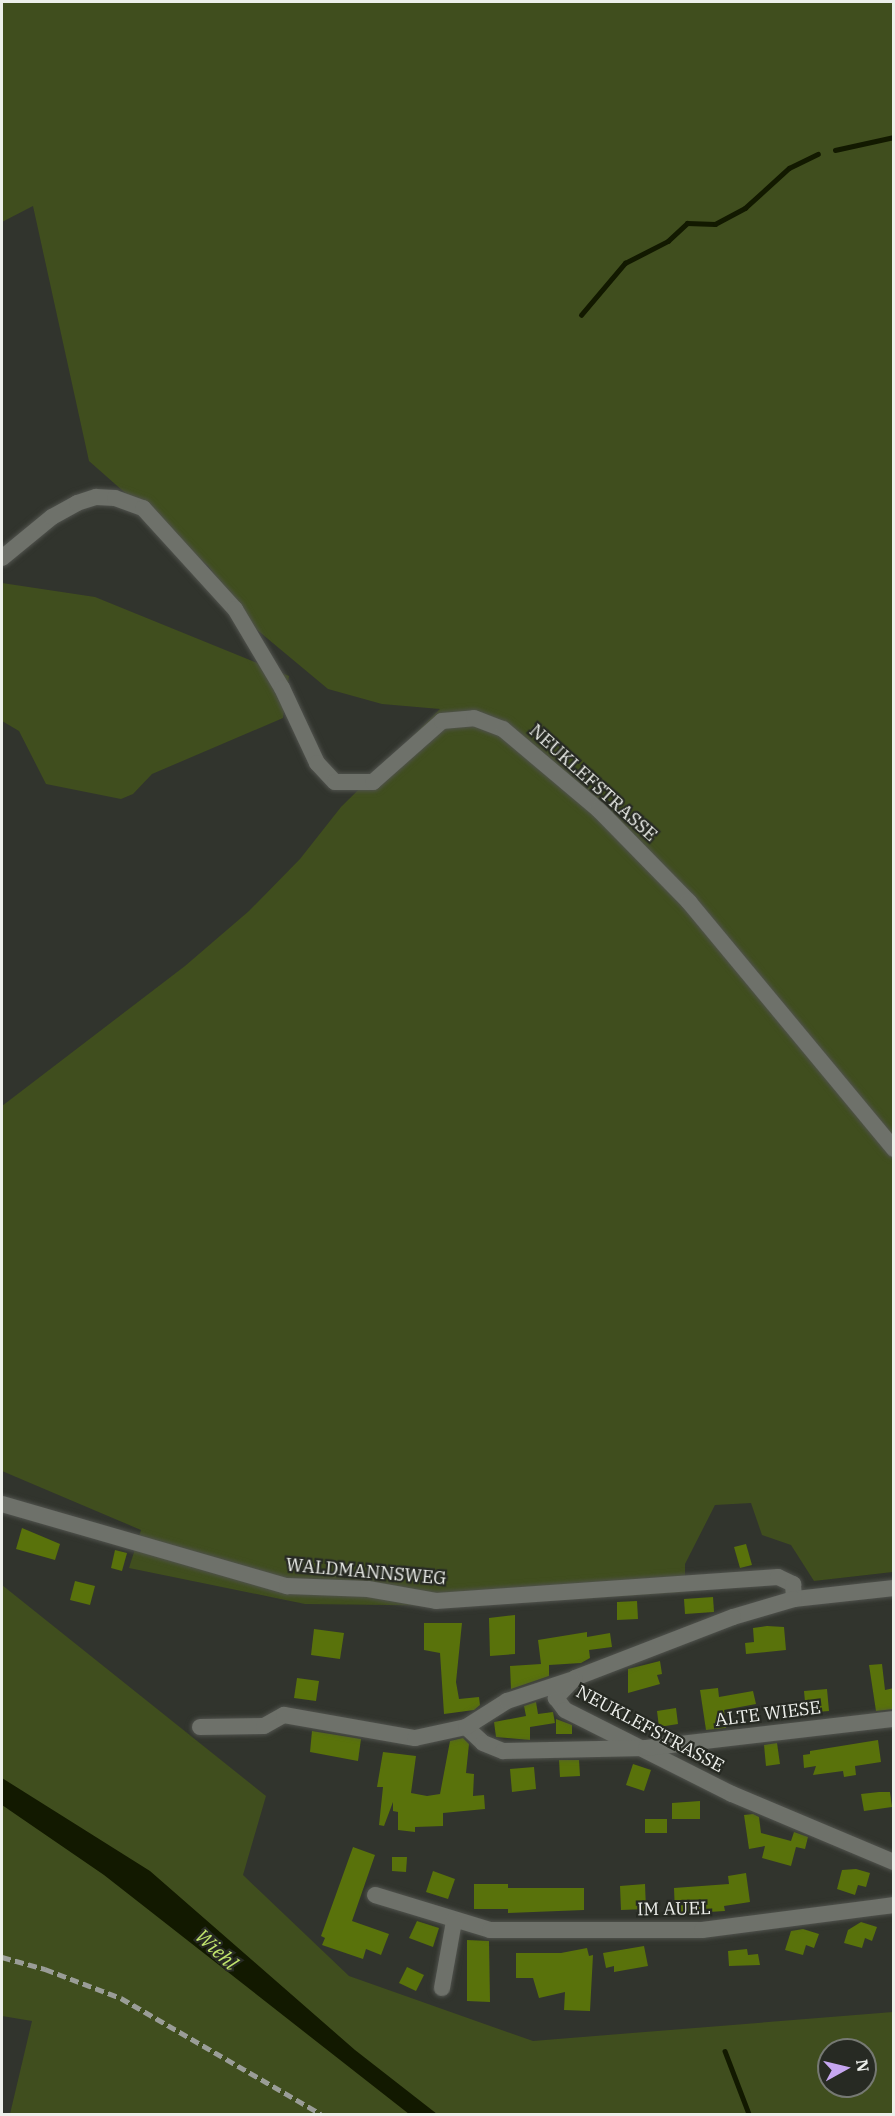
<!DOCTYPE html>
<style>
body{margin:0}
#map{position:relative;width:895px;height:2116px;overflow:hidden;background:#31342d;font-family:"IBM Plex Serif",serif}
div>[style]{position:absolute}
.green>*{inset:0;background:#404e1e}
.water>*{inset:0;background:#121900}
.stream>*{height:4.5px;margin:-2.25px;padding:0 2.25px;transform-origin:2.25px;border-radius:2.25px;background:#121900}
.building>*{inset:0;background:#59720b}
.roads{filter:drop-shadow(0 0 2px #50524d) drop-shadow(0 0 2px #50524d)}
.minor>*{height:16px;margin:-8px;padding:0 8px;transform-origin:8px;border-radius:8px;background:#6e716a}
.rail>*{height:4.5px;margin-top:-2.25px;transform-origin:0;background:repeating-linear-gradient(90deg,#9a9d97 0 9px,transparent 0 13.5px)}
span{translate:-50% -50%;white-space:nowrap;text-align:center;line-height:1.15;-webkit-text-stroke:4.5px #272a23;paint-order:stroke}
.street-label{font-size:18px;color:#edefeb}
.water-label{font-size:20px;color:#c1e56d;font-style:italic}
.frame{position:absolute;inset:0;border:3px solid #edefeb;pointer-events:none}
.north{position:absolute;left:817px;top:2038px;width:60px;height:60px;box-sizing:border-box;background:#272a23;border:2px solid #767973;border-radius:50%;rotate:82deg;font-size:16px;font-weight:700;line-height:24px;text-align:center;color:#edefeb}
.north::after{content:'';display:block;margin:auto;width:21px;height:27px;background:#c6a6f0;clip-path:polygon(50% 0,100% 100%,50% 72%,0 100%)}
</style>
<div id="map">
<div class="green">
<div style="clip-path:polygon(2px 2px,893px 2px,893px 1572px,814px 1581px,791px 1545px,762px 1535px,751px 1503px,715px 1505px,685px 1564px,685px 1592px,472px 1606px,305px 1604px,129px 1568px,141px 1530px,2px 1471px,2px 1106px,185px 966px,249px 911px,300px 859px,341px 807px,440px 709px,382px 704px,328px 689px,256px 629px,208px 566px,89px 461px,33px 206px,2px 222px)"></div>
<div style="clip-path:polygon(2px 583px,95px 597px,289px 676px,283px 718px,152px 774px,133px 794px,121px 799px,46px 784px,19px 731px,2px 721px)"></div>
<div style="clip-path:polygon(evenodd,2px 1585px,266px 1796px,243px 1875px,349px 1976px,533px 2041px,893px 2012px,893px 2114px,10px 2114px,32px 2021px,2px 2016px,2px 1585px,829px 2050px,865px 2050px,865px 2086px,829px 2086px,829px 2050px)"></div>
</div>
<div class="water">
<div style="clip-path:polygon(2px 1778px,150px 1871px,355px 2050px,437px 2114px,409px 2114px,104px 1875px,2px 1805px)"></div>
</div>
<div class="stream">
<div style="left:835px;top:150px;width:60px;rotate:-12.4deg"></div>
<div style="left:581px;top:315px;width:68px;rotate:-49.8deg"></div>
<div style="left:625px;top:263px;width:48px;rotate:-27.1deg"></div>
<div style="left:668px;top:241px;width:26px;rotate:-43deg"></div>
<div style="left:687px;top:223px;width:28px;rotate:2deg"></div>
<div style="left:715px;top:224px;width:34px;rotate:-28deg"></div>
<div style="left:745px;top:208px;width:59px;rotate:-42.3deg"></div>
<div style="left:789px;top:168px;width:32px;rotate:-26deg"></div>
<div style="left:725px;top:2051px;width:67px;rotate:69.1deg"></div>
</div>
<div class="building">
<div style="clip-path:polygon(22px 1528px,60px 1544px,55px 1560px,16px 1549px)"></div>
<div style="clip-path:polygon(746px 1544px,752px 1565px,740px 1568px,734px 1547px)"></div>
<div style="clip-path:polygon(115px 1550px,127px 1553px,122px 1571px,111px 1568px)"></div>
<div style="clip-path:polygon(75px 1581px,95px 1586px,90px 1605px,70px 1600px)"></div>
<div style="clip-path:polygon(713px 1597px,714px 1612px,685px 1614px,684px 1599px)"></div>
<div style="clip-path:polygon(637px 1601px,638px 1619px,617px 1620px,617px 1602px)"></div>
<div style="clip-path:polygon(515px 1615px,515px 1654px,490px 1656px,489px 1618px)"></div>
<div style="clip-path:polygon(424px 1623px,462px 1623px,456px 1682px,459px 1699px,479px 1697px,480px 1705px,474px 1710px,444px 1714px,440px 1653px,424px 1650px)"></div>
<div style="clip-path:polygon(767px 1626px,784px 1627px,786px 1650px,746px 1654px,745px 1643px,754px 1642px,753px 1628px)"></div>
<div style="clip-path:polygon(314px 1629px,344px 1633px,340px 1659px,311px 1655px)"></div>
<div style="clip-path:polygon(587px 1632px,587px 1637px,610px 1633px,612px 1647px,589px 1650px,590px 1658px,581px 1663px,549px 1665px,549px 1676px,511px 1689px,510px 1666px,541px 1664px,538px 1640px)"></div>
<div style="clip-path:polygon(660px 1661px,662px 1674px,657px 1675px,660px 1684px,628px 1693px,628px 1669px)"></div>
<div style="clip-path:polygon(882px 1664px,885px 1690px,894px 1688px,894px 1709px,876px 1711px,869px 1665px)"></div>
<div style="clip-path:polygon(297px 1678px,319px 1681px,316px 1701px,294px 1698px)"></div>
<div style="clip-path:polygon(718px 1688px,719px 1697px,753px 1691px,756px 1704px,724px 1710px,726px 1728px,706px 1730px,700px 1690px)"></div>
<div style="clip-path:polygon(827px 1689px,829px 1711px,806px 1713px,804px 1691px)"></div>
<div style="clip-path:polygon(536px 1702px,538px 1714px,553px 1712px,555px 1723px,530px 1727px,530px 1740px,496px 1737px,494px 1722px,526px 1716px,524px 1706px)"></div>
<div style="clip-path:polygon(676px 1708px,678px 1724px,659px 1727px,657px 1711px)"></div>
<div style="clip-path:polygon(556px 1719px,572px 1725px,572px 1734px,556px 1734px)"></div>
<div style="clip-path:polygon(312px 1731px,361px 1739px,358px 1761px,310px 1752px)"></div>
<div style="clip-path:polygon(463px 1738px,469px 1744px,466px 1773px,474px 1774px,473px 1796px,484px 1795px,485px 1809px,443px 1813px,443px 1826px,415px 1827px,415px 1832px,398px 1830px,398px 1812px,393px 1811px,393px 1802px,384px 1826px,379px 1825px,383px 1787px,377px 1787px,383px 1752px,416px 1756px,411px 1793px,427px 1796px,440px 1794px,450px 1741px)"></div>
<div style="clip-path:polygon(878px 1740px,881px 1762px,855px 1766px,856px 1775px,844px 1777px,843px 1771px,813px 1775px,816px 1766px,804px 1768px,803px 1755px,810px 1754px,810px 1751px)"></div>
<div style="clip-path:polygon(777px 1743px,780px 1764px,766px 1766px,764px 1745px)"></div>
<div style="clip-path:polygon(559px 1760px,579px 1760px,580px 1776px,560px 1777px)"></div>
<div style="clip-path:polygon(633px 1764px,651px 1770px,644px 1791px,626px 1785px)"></div>
<div style="clip-path:polygon(534px 1767px,536px 1789px,512px 1792px,510px 1769px)"></div>
<div style="clip-path:polygon(879px 1792px,890px 1792px,892px 1807px,864px 1811px,861px 1794px)"></div>
<div style="clip-path:polygon(700px 1801px,700px 1819px,672px 1819px,672px 1803px)"></div>
<div style="clip-path:polygon(753px 1814px,759px 1817px,761px 1833px,791px 1841px,794px 1832px,808px 1837px,805px 1849px,796px 1847px,791px 1866px,762px 1858px,765px 1846px,749px 1849px,744px 1815px)"></div>
<div style="clip-path:polygon(645px 1819px,667px 1819px,667px 1833px,645px 1833px)"></div>
<div style="clip-path:polygon(353px 1847px,375px 1855px,352px 1921px,389px 1934px,381px 1955px,366px 1949px,363px 1959px,322px 1945px,325px 1938px,321px 1936px)"></div>
<div style="clip-path:polygon(392px 1857px,407px 1857px,406px 1872px,392px 1871px)"></div>
<div style="clip-path:polygon(856px 1869px,870px 1873px,866px 1887px,858px 1885px,855px 1895px,837px 1889px,842px 1870px)"></div>
<div style="clip-path:polygon(433px 1871px,455px 1879px,448px 1899px,426px 1892px)"></div>
<div style="clip-path:polygon(746px 1873px,750px 1902px,724px 1906px,725px 1911px,675px 1914px,674px 1888px,729px 1884px,728px 1876px)"></div>
<div style="clip-path:polygon(474px 1884px,508px 1884px,508px 1888px,584px 1888px,584px 1910px,508px 1913px,508px 1909px,474px 1909px)"></div>
<div style="clip-path:polygon(645px 1884px,646px 1909px,621px 1910px,620px 1886px)"></div>
<div style="clip-path:polygon(417px 1921px,439px 1928px,433px 1947px,409px 1938px)"></div>
<div style="clip-path:polygon(861px 1922px,877px 1927px,872px 1941px,865px 1938px,862px 1948px,844px 1943px,848px 1930px)"></div>
<div style="clip-path:polygon(803px 1929px,819px 1934px,814px 1948px,806px 1945px,803px 1955px,785px 1950px,791px 1931px)"></div>
<div style="clip-path:polygon(467px 1940px,489px 1941px,490px 2002px,467px 2001px)"></div>
<div style="clip-path:polygon(644px 1946px,648px 1966px,614px 1972px,614px 1966px,606px 1968px,603px 1953px)"></div>
<div style="clip-path:polygon(587px 1948px,589px 1956px,593px 1955px,590px 2011px,564px 2010px,565px 1992px,539px 1998px,533px 1978px,516px 1978px,516px 1953px,561px 1953px)"></div>
<div style="clip-path:polygon(747px 1949px,748px 1955px,758px 1954px,760px 1965px,729px 1966px,728px 1951px)"></div>
<div style="clip-path:polygon(407px 1967px,424px 1975px,416px 1991px,399px 1983px)"></div>
</div>
<div class="roads">
<div class="minor">
<div style="left:2px;top:558px;width:65px;rotate:-39.4deg"></div>
<div style="left:52px;top:517px;width:29px;rotate:-29deg"></div>
<div style="left:77px;top:503px;width:20px;rotate:-18deg"></div>
<div style="left:96px;top:497px;width:19px;rotate:3deg"></div>
<div style="left:115px;top:498px;width:30px;rotate:20deg"></div>
<div style="left:143px;top:508px;width:137px;rotate:47.7deg"></div>
<div style="left:235px;top:609px;width:92px;rotate:59.3deg"></div>
<div style="left:282px;top:688px;width:83px;rotate:65deg"></div>
<div style="left:317px;top:763px;width:26px;rotate:47deg"></div>
<div style="left:335px;top:782px;width:38px"></div>
<div style="left:373px;top:782px;width:92px;rotate:-41.5deg"></div>
<div style="left:442px;top:721px;width:32px;rotate:-5deg"></div>
<div style="left:474px;top:718px;width:31px;rotate:21deg"></div>
<div style="left:503px;top:729px;width:126px;rotate:40.2deg"></div>
<div style="left:599px;top:810px;width:129px;rotate:45.6deg"></div>
<div style="left:689px;top:902px;width:321px;rotate:50.3deg"></div>
<div style="left:2px;top:1504px;width:297px;rotate:16.1deg"></div>
<div style="left:287px;top:1586px;width:81px;rotate:2.1deg"></div>
<div style="left:368px;top:1589px;width:69px;rotate:10deg"></div>
<div style="left:436px;top:1601px;width:343px;rotate:-4deg"></div>
<div style="left:778px;top:1577px;width:17px;rotate:25deg"></div>
<div style="left:793px;top:1584px;width:15px;rotate:86deg"></div>
<div style="left:894px;top:1588px;width:101px;rotate:173.7deg"></div>
<div style="left:794px;top:1599px;width:64px;rotate:163.6deg"></div>
<div style="left:733px;top:1617px;width:169px;rotate:158.9deg"></div>
<div style="left:575px;top:1678px;width:28px;rotate:134deg"></div>
<div style="left:556px;top:1698px;width:15px;rotate:53deg"></div>
<div style="left:565px;top:1710px;width:187px;rotate:26.7deg"></div>
<div style="left:732px;top:1794px;width:176px;rotate:22.8deg"></div>
<div style="left:200px;top:1727px;width:64px;rotate:-0.9deg"></div>
<div style="left:264px;top:1726px;width:23px;rotate:-29deg"></div>
<div style="left:284px;top:1715px;width:133px;rotate:10deg"></div>
<div style="left:415px;top:1738px;width:52px;rotate:-12.2deg"></div>
<div style="left:466px;top:1727px;width:23px;rotate:43deg"></div>
<div style="left:483px;top:1743px;width:22px;rotate:22deg"></div>
<div style="left:503px;top:1751px;width:143px;rotate:-1.2deg"></div>
<div style="left:646px;top:1748px;width:250px;rotate:-6.7deg"></div>
<div style="left:466px;top:1727px;width:49px;rotate:-32.4deg"></div>
<div style="left:507px;top:1701px;width:67px;rotate:-18.2deg"></div>
<div style="left:375px;top:1895px;width:120px;rotate:16.9deg"></div>
<div style="left:490px;top:1930px;width:212px"></div>
<div style="left:702px;top:1930px;width:194px;rotate:-7.4deg"></div>
<div style="left:442px;top:1988px;width:68px;rotate:-79.8deg"></div>
</div>
</div>
<div class="rail">
<div style="left:2px;top:1957px;width:45px;rotate:15.6deg"></div>
<div style="left:45px;top:1969px;width:81px;rotate:20.9deg"></div>
<div style="left:121px;top:1998px;width:231px;rotate:30.1deg"></div>
</div>
<div class="street-label">
<span style="left:593px;top:783px;rotate:42deg">NEUKLEFSTRASSE</span>
<span style="left:366px;top:1572px;rotate:5deg">WALDMANNSWEG</span>
<span style="left:768px;top:1714px;rotate:-7deg">ALTE WIESE</span>
<span style="left:650px;top:1729px;rotate:28deg">NEUKLEFSTRASSE</span>
<span style="left:674px;top:1909px;rotate:-1deg">IM AUEL</span>
</div>
<div class="water-label">
<span style="left:217px;top:1949px;rotate:43deg">Wiehl</span>
</div>
<div class="frame"></div>
<div class="north">N</div>
</div>
